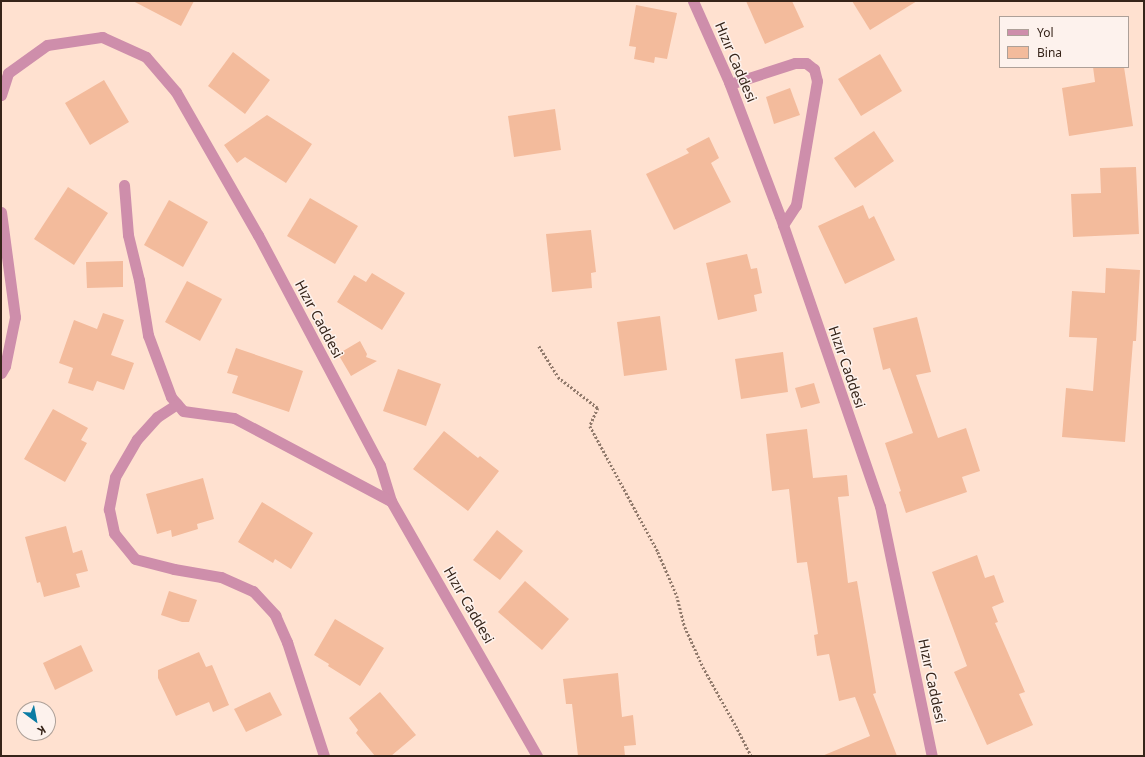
<!DOCTYPE html>
<meta charset="utf-8">
<style>
body{margin:0}
#map{position:relative;width:1145px;height:757px;overflow:hidden;background:#ffe1d0;font-family:"Noto Sans",sans-serif}
div>[style]{position:absolute}
.building>*{inset:0;background:#f3bb9c}
.path>*{height:2.5px;margin-top:-1.25px;transform-origin:0;background:repeating-linear-gradient(90deg,#917a6c 0 2px,transparent 0 4px)}
.minor>*{height:11px;margin:-5.5px;padding:0 5.5px;transform-origin:5.5px;border-radius:5.5px;background:#ce8eab}
span{translate:-50% -50%;white-space:nowrap;text-align:center;line-height:1.15;-webkit-text-stroke:3px #fdf2ed;paint-order:stroke}
.street-label{font-size:14px;color:#362419}
.frame{position:absolute;inset:0;border:2px solid #362419;pointer-events:none}
.legend{position:absolute;left:999px;top:16px;width:130px;height:52px;box-sizing:border-box;background:#fdf2ed;border:1px solid #ada098;margin:0;padding:5px 7px;list-style:none;font-size:12px;color:#362419}
.legend li{display:flex;align-items:center;gap:8px;height:20px}
.legend b{width:20px;border:1px solid #ada098}
.north{position:absolute;left:16px;top:701px;width:40px;height:40px;box-sizing:border-box;background:#fdf2ed;border:1px solid #ada098;border-radius:50%;rotate:148deg;font-size:11px;font-weight:700;line-height:16px;text-align:center;color:#362419}
.north::after{content:'';display:block;margin:auto;width:14px;height:18px;background:#0b7ca4;clip-path:polygon(50% 0,100% 100%,50% 72%,0 100%)}
</style>
<div id="map">
<div class="building">
<div style="clip-path:polygon(133px 1px,194px 1px,181px 26px)"></div>
<div style="clip-path:polygon(746px 1px,792px 1px,804px 27px,765px 44px)"></div>
<div style="clip-path:polygon(852px 1px,917px 1px,870px 30px)"></div>
<div style="clip-path:polygon(636px 5px,677px 13px,667px 59px,655px 57px,654px 63px,634px 59px,636px 47px,629px 46px)"></div>
<div style="clip-path:polygon(233px 52px,270px 80px,245px 114px,208px 86px)"></div>
<div style="clip-path:polygon(880px 54px,902px 91px,861px 116px,838px 79px)"></div>
<div style="clip-path:polygon(1093px 67px,1124px 67px,1133px 126px,1069px 136px,1062px 88px,1095px 82px)"></div>
<div style="clip-path:polygon(104px 80px,129px 122px,90px 145px,65px 103px)"></div>
<div style="clip-path:polygon(790px 88px,800px 115px,774px 124px,766px 97px)"></div>
<div style="clip-path:polygon(555px 109px,561px 150px,514px 157px,508px 116px)"></div>
<div style="clip-path:polygon(267px 115px,312px 144px,286px 183px,245px 157px,237px 163px,224px 145px)"></div>
<div style="clip-path:polygon(874px 131px,894px 161px,855px 188px,834px 158px)"></div>
<div style="clip-path:polygon(709px 137px,719px 158px,711px 163px,731px 202px,674px 230px,646px 174px,689px 153px,686px 149px)"></div>
<div style="clip-path:polygon(1136px 167px,1139px 234px,1073px 237px,1071px 194px,1101px 193px,1100px 168px)"></div>
<div style="clip-path:polygon(68px 187px,108px 213px,74px 265px,34px 239px)"></div>
<div style="clip-path:polygon(310px 198px,358px 226px,335px 264px,287px 236px)"></div>
<div style="clip-path:polygon(169px 200px,208px 222px,183px 267px,144px 245px)"></div>
<div style="clip-path:polygon(863px 205px,869px 219px,874px 216px,895px 260px,845px 284px,818px 226px)"></div>
<div style="clip-path:polygon(591px 230px,596px 272px,591px 273px,592px 288px,552px 292px,546px 234px)"></div>
<div style="clip-path:polygon(747px 254px,751px 269px,757px 268px,762px 293px,754px 295px,757px 311px,718px 320px,706px 263px)"></div>
<div style="clip-path:polygon(123px 261px,123px 287px,87px 288px,86px 262px)"></div>
<div style="clip-path:polygon(1106px 268px,1140px 270px,1136px 341px,1133px 341px,1125px 442px,1062px 437px,1066px 388px,1093px 391px,1097px 338px,1069px 337px,1072px 291px,1105px 293px)"></div>
<div style="clip-path:polygon(372px 273px,405px 293px,382px 330px,337px 302px,354px 275px,366px 282px)"></div>
<div style="clip-path:polygon(187px 281px,222px 299px,200px 341px,165px 322px)"></div>
<div style="clip-path:polygon(103px 313px,124px 320px,111px 355px,134px 363px,124px 390px,97px 381px,93px 391px,68px 383px,73px 368px,59px 363px,74px 320px,97px 329px)"></div>
<div style="clip-path:polygon(660px 316px,667px 370px,624px 376px,617px 322px)"></div>
<div style="clip-path:polygon(917px 317px,931px 372px,916px 375px,938px 438px,966px 428px,980px 471px,962px 477px,967px 492px,906px 513px,899px 492px,901px 491px,885px 443px,913px 433px,890px 368px,883px 370px,873px 328px)"></div>
<div style="clip-path:polygon(360px 341px,367px 354px,366px 357px,377px 361px,351px 376px,338px 354px)"></div>
<div style="clip-path:polygon(236px 348px,303px 371px,289px 412px,232px 393px,238px 376px,227px 373px)"></div>
<div style="clip-path:polygon(783px 352px,788px 392px,741px 399px,735px 359px)"></div>
<div style="clip-path:polygon(398px 369px,441px 384px,426px 426px,383px 411px)"></div>
<div style="clip-path:polygon(814px 383px,820px 403px,801px 408px,795px 388px)"></div>
<div style="clip-path:polygon(53px 409px,88px 428px,81px 440px,87px 443px,65px 482px,24px 459px)"></div>
<div style="clip-path:polygon(807px 429px,813px 478px,847px 475px,849px 496px,838px 497px,848px 583px,857px 581px,876px 693px,873px 694px,897px 756px,822px 756px,870px 736px,855px 697px,839px 701px,829px 654px,817px 656px,814px 635px,818px 634px,807px 562px,797px 563px,789px 489px,772px 491px,766px 434px)"></div>
<div style="clip-path:polygon(444px 431px,478px 458px,480px 456px,499px 471px,468px 511px,413px 469px)"></div>
<div style="clip-path:polygon(203px 478px,214px 519px,197px 524px,198px 529px,172px 537px,171px 530px,157px 534px,146px 494px)"></div>
<div style="clip-path:polygon(262px 502px,313px 533px,291px 569px,275px 559px,273px 563px,238px 542px)"></div>
<div style="clip-path:polygon(66px 526px,73px 553px,82px 550px,88px 571px,76px 574px,80px 587px,44px 597px,40px 582px,37px 583px,25px 537px)"></div>
<div style="clip-path:polygon(497px 530px,523px 551px,500px 580px,473px 560px)"></div>
<div style="clip-path:polygon(977px 555px,985px 578px,994px 575px,1004px 602px,992px 607px,998px 622px,995px 623px,1025px 692px,1019px 694px,1033px 725px,987px 745px,954px 672px,967px 666px,932px 572px)"></div>
<div style="clip-path:polygon(525px 581px,569px 619px,542px 650px,498px 612px)"></div>
<div style="clip-path:polygon(169px 591px,197px 600px,189px 622px,182px 622px,161px 615px)"></div>
<div style="clip-path:polygon(335px 619px,384px 648px,360px 686px,328px 666px,329px 664px,314px 655px)"></div>
<div style="clip-path:polygon(81px 645px,93px 671px,55px 690px,43px 663px)"></div>
<div style="clip-path:polygon(199px 652px,206px 667px,212px 665px,229px 705px,213px 712px,209px 702px,176px 716px,158px 678px,158px 670px)"></div>
<div style="clip-path:polygon(618px 673px,622px 717px,633px 715px,636px 745px,624px 746px,625px 756px,578px 756px,572px 704px,566px 704px,563px 679px)"></div>
<div style="clip-path:polygon(270px 692px,282px 715px,246px 732px,234px 709px)"></div>
<div style="clip-path:polygon(380px 692px,416px 735px,391px 756px,375px 756px,356px 733px,358px 730px,349px 718px)"></div>
</div>
<div class="path">
<div style="left:539px;top:346px;width:36px;rotate:58deg"></div>
<div style="left:558px;top:377px;width:51px;rotate:37.8deg"></div>
<div style="left:598px;top:408px;width:20px;rotate:114deg"></div>
<div style="left:590px;top:426px;width:143px;rotate:61.6deg"></div>
<div style="left:658px;top:552px;width:48px;rotate:66.6deg"></div>
<div style="left:677px;top:596px;width:32px;rotate:76deg"></div>
<div style="left:685px;top:627px;width:44px;rotate:65.8deg"></div>
<div style="left:703px;top:667px;width:68px;rotate:60.8deg"></div>
<div style="left:736px;top:726px;width:34px;rotate:63deg"></div>
</div>
<div class="minor">
<div style="left:693px;top:1px;width:89px;rotate:66deg"></div>
<div style="left:729px;top:82px;width:143px;rotate:69.2deg"></div>
<div style="left:780px;top:216px;width:307px;rotate:71deg"></div>
<div style="left:880px;top:506px;width:255px;rotate:78.3deg"></div>
<div style="left:730px;top:84px;width:68px;rotate:-17.9deg"></div>
<div style="left:795px;top:63px;width:11px"></div>
<div style="left:806px;top:63px;width:10px;rotate:37deg"></div>
<div style="left:814px;top:69px;width:12px;rotate:76deg"></div>
<div style="left:817px;top:81px;width:126px;rotate:99.6deg"></div>
<div style="left:796px;top:205px;width:24px;rotate:123deg"></div>
<div style="left:1px;top:95px;width:23px;rotate:-72deg"></div>
<div style="left:8px;top:73px;width:48px;rotate:-35.7deg"></div>
<div style="left:47px;top:45px;width:56px;rotate:-8.3deg"></div>
<div style="left:102px;top:37px;width:48px;rotate:24.4deg"></div>
<div style="left:146px;top:57px;width:46px;rotate:49.4deg"></div>
<div style="left:176px;top:92px;width:165px;rotate:60.2deg"></div>
<div style="left:258px;top:235px;width:260px;rotate:62.1deg"></div>
<div style="left:380px;top:465px;width:38px;rotate:73deg"></div>
<div style="left:391px;top:501px;width:294px;rotate:60.2deg"></div>
<div style="left:124px;top:185px;width:50px;rotate:85.4deg"></div>
<div style="left:128px;top:235px;width:46px;rotate:76.3deg"></div>
<div style="left:139px;top:280px;width:56px;rotate:80.7deg"></div>
<div style="left:148px;top:335px;width:66px;rotate:69.6deg"></div>
<div style="left:171px;top:397px;width:18px;rotate:49deg"></div>
<div style="left:183px;top:411px;width:51px;rotate:7.8deg"></div>
<div style="left:234px;top:418px;width:178px;rotate:27.9deg"></div>
<div style="left:1px;top:212px;width:106px;rotate:82.4deg"></div>
<div style="left:15px;top:317px;width:50px;rotate:101.5deg"></div>
<div style="left:5px;top:366px;width:8px;rotate:120deg"></div>
<div style="left:177px;top:404px;width:24px;rotate:147deg"></div>
<div style="left:157px;top:417px;width:30px;rotate:132deg"></div>
<div style="left:137px;top:439px;width:44px;rotate:120.1deg"></div>
<div style="left:115px;top:477px;width:33px;rotate:101deg"></div>
<div style="left:109px;top:509px;width:25px;rotate:78deg"></div>
<div style="left:114px;top:533px;width:33px;rotate:51deg"></div>
<div style="left:135px;top:559px;width:40px;rotate:14.4deg"></div>
<div style="left:174px;top:569px;width:48px;rotate:9.7deg"></div>
<div style="left:221px;top:577px;width:35px;rotate:24deg"></div>
<div style="left:253px;top:591px;width:33px;rotate:47deg"></div>
<div style="left:275px;top:615px;width:30px;rotate:66deg"></div>
<div style="left:287px;top:642px;width:120px;rotate:72deg"></div>
</div>
<div class="street-label">
<span style="left:736px;top:62px;rotate:67deg">Hızır Caddesi</span>
<span style="left:319px;top:319px;rotate:62deg">Hızır Caddesi</span>
<span style="left:847px;top:367px;rotate:71deg">Hızır Caddesi</span>
<span style="left:469px;top:605px;rotate:60deg">Hızır Caddesi</span>
<span style="left:932px;top:681px;rotate:78deg">Hızır Caddesi</span>
</div>
<div class="frame"></div>
<ul class="legend">
<li><b style="height:5px;background:#ce8eab"></b>Yol</li>
<li><b style="height:11px;background:#f3bb9c"></b>Bina</li>
</ul>
<div class="north">K</div>
</div>
